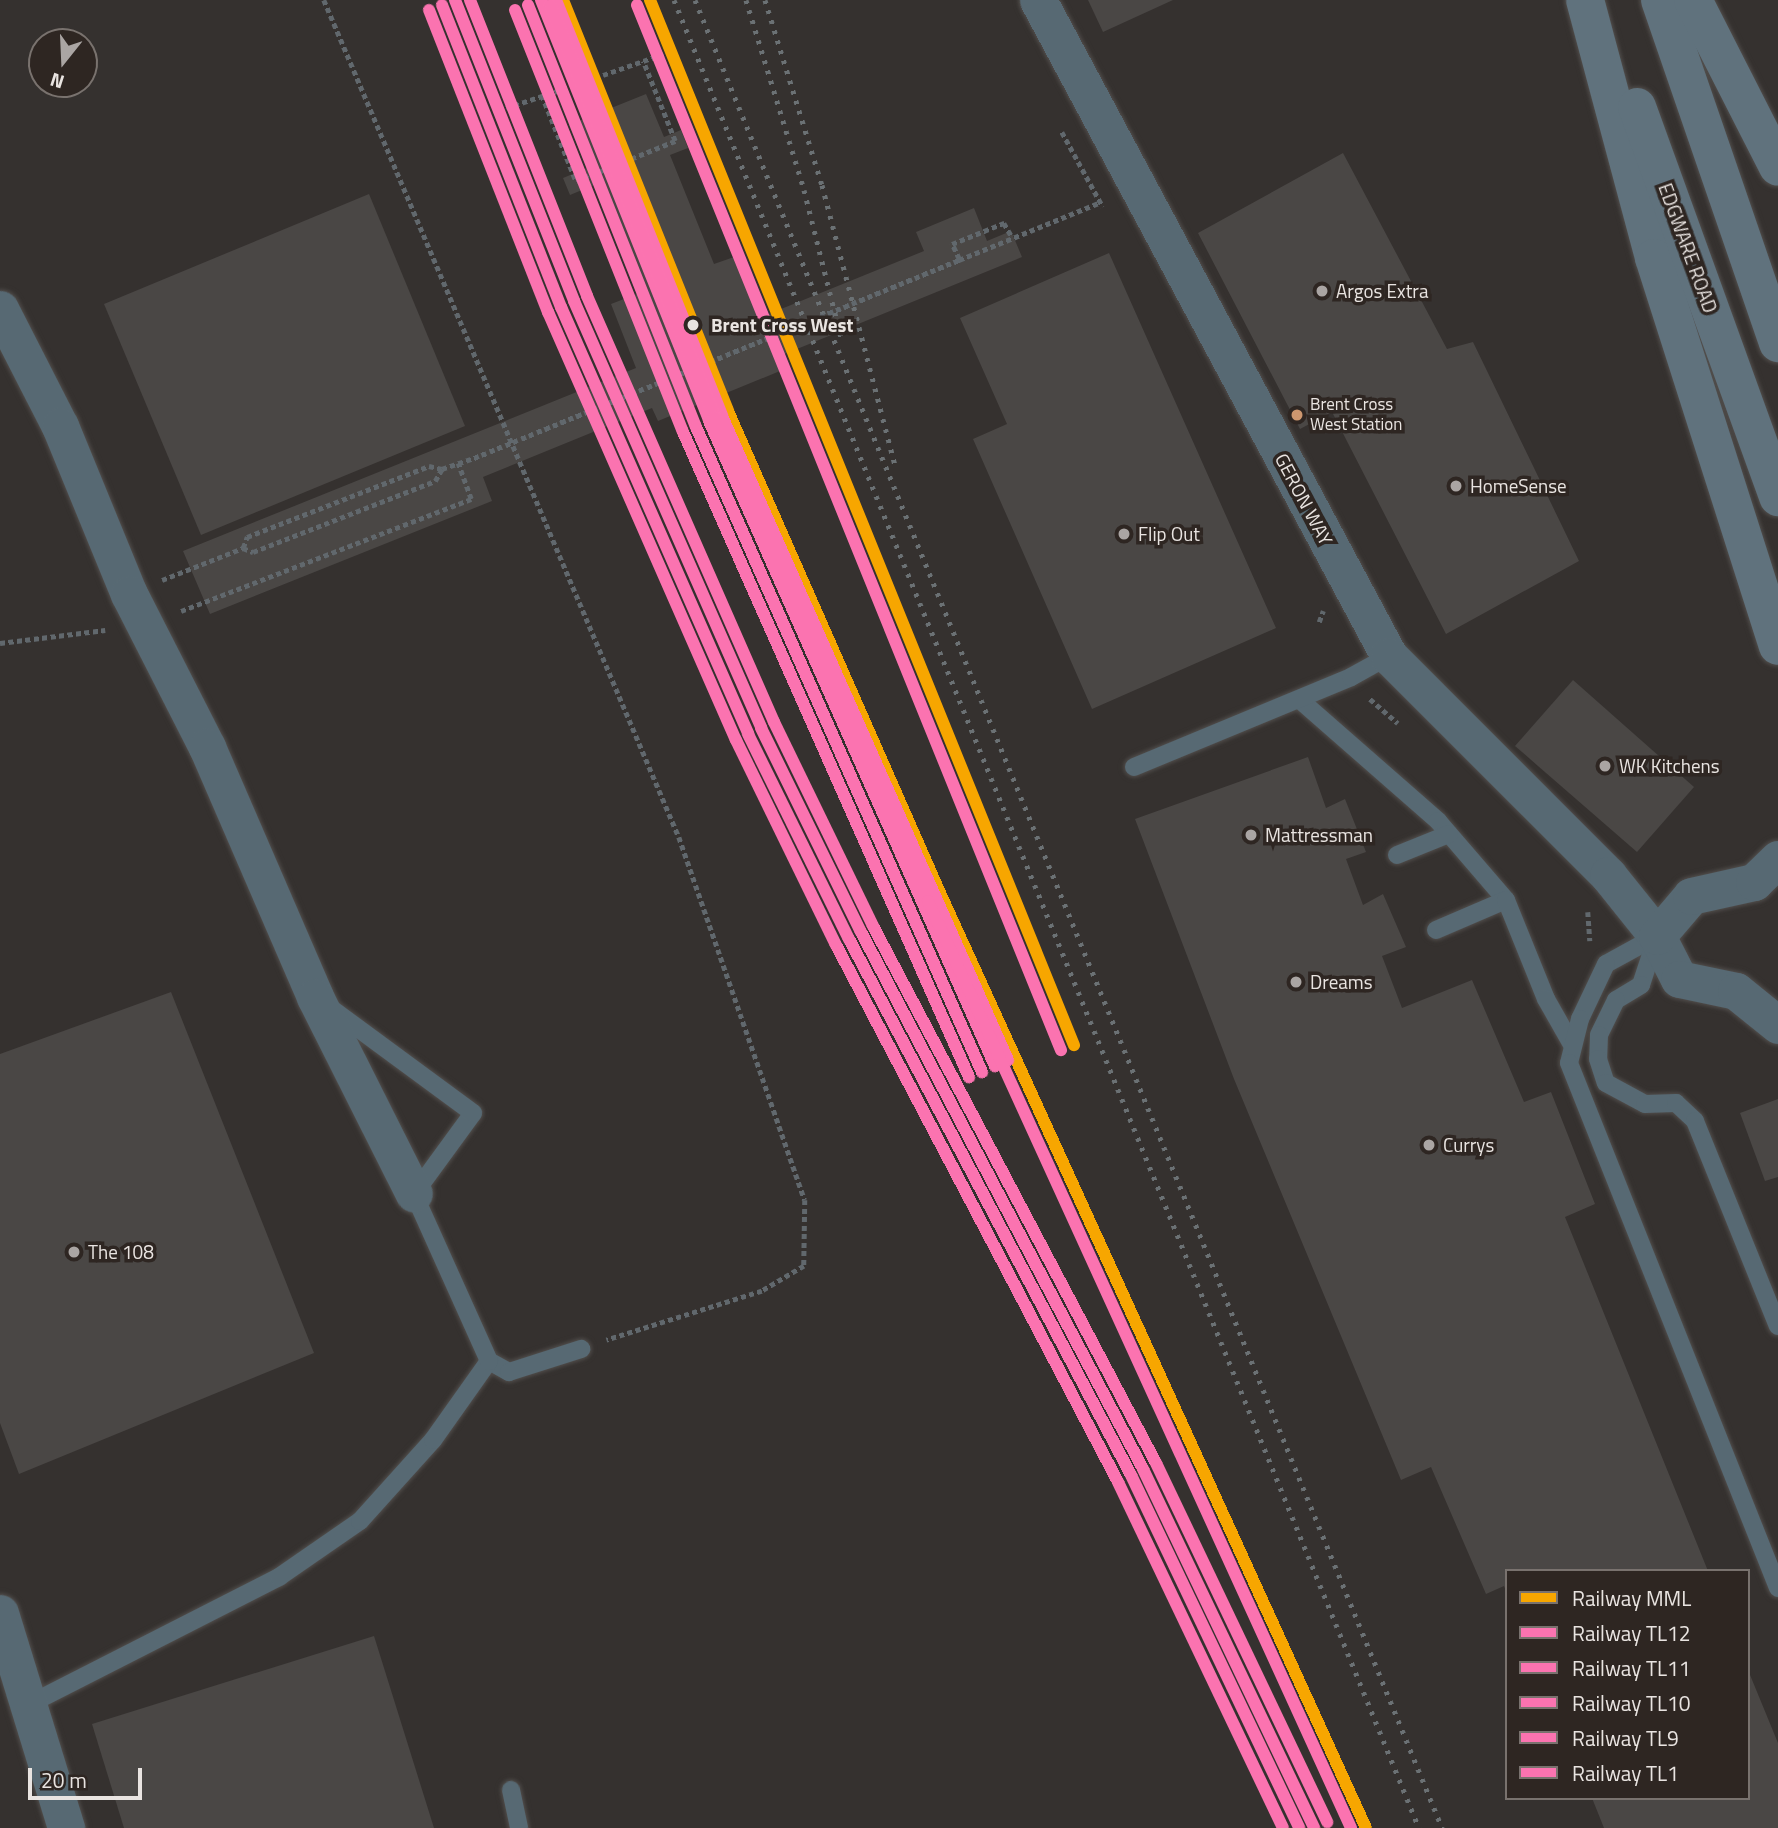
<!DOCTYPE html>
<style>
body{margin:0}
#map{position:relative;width:1778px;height:1828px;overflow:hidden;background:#35312f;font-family:"Titillium Web",sans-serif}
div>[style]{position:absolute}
.building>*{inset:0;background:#4a4745}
.path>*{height:4.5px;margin-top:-2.25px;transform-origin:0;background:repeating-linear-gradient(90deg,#61686d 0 5px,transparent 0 8.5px)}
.roads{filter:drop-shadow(0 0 2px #514e4c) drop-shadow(0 0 2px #514e4c)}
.lane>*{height:18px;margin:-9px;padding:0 9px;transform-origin:9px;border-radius:9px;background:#576973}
.street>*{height:37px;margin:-18.5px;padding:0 18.5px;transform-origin:18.5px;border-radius:18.5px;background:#576973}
.primary>*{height:38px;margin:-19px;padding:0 19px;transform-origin:19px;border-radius:19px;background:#60727d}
.rail>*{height:5px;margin-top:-2.5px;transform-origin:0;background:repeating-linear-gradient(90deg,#6b7174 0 3.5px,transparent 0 10.5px)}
.path-bridge>*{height:4.5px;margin-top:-2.25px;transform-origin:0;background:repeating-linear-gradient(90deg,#61686d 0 5px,transparent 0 8.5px)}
.rail-1>*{height:12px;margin:-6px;padding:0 6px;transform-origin:6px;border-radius:6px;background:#f7a600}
.rail-2>*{height:12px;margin:-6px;padding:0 6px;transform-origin:6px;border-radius:6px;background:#fb73b0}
.rail-3>*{height:12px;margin:-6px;padding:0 6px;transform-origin:6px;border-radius:6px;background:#fb73b0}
.rail-4>*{height:12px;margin:-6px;padding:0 6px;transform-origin:6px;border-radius:6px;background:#fb73b0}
.rail-5>*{height:12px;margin:-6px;padding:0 6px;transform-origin:6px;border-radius:6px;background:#fb73b0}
.rail-6>*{height:12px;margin:-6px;padding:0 6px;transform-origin:6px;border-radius:6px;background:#fb73b0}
.dots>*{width:19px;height:19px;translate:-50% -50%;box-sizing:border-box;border:4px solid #2e2622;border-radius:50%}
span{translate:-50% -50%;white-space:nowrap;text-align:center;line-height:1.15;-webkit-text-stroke:7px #2e2622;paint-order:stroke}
.bus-label{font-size:17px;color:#e9e4e1}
.left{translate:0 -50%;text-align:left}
.street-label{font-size:19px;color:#e9e4e1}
.poi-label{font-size:19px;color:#e9e4e1}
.stop-label{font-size:19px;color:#e9e4e1;font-weight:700}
.legend{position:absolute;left:1505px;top:1569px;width:245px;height:231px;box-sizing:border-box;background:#2e2622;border:2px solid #79726e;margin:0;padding:9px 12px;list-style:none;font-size:21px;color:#e9e4e1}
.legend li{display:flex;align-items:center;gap:14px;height:35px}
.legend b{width:35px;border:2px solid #79726e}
.north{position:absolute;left:28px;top:28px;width:70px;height:70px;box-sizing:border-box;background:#2e2622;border:2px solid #79726e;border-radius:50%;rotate:198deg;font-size:19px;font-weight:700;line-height:28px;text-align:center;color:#e9e4e1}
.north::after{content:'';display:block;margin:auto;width:24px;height:32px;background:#aaa5a3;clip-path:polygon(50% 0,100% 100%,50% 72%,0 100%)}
.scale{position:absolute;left:28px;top:1768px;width:114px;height:32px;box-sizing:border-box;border:4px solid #e9e4e1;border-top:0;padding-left:9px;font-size:21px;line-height:24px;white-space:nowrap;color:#e9e4e1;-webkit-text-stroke:5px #2e2622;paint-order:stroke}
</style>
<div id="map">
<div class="building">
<div style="clip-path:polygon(1088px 0,1173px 0,1103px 32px)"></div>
<div style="clip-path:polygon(646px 94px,664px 137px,681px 130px,688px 148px,670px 155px,714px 264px,734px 257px,759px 318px,924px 251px,916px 232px,974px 208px,987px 241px,1011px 231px,1022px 257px,775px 358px,780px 371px,658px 421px,652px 408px,483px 477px,492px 501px,210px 614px,183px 551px,636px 368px,611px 304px,637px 294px,594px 185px,570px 195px,563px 178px,587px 168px,569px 125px)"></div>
<div style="clip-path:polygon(1343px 153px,1447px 349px,1473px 342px,1579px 561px,1446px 634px,1332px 412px,1300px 429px,1198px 233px)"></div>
<div style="clip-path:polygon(369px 194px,465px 426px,201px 535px,104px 304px)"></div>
<div style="clip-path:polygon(1109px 253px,1276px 628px,1092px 709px,973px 439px,1007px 424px,960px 318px)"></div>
<div style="clip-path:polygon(1573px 680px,1694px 787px,1637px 852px,1515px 746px)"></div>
<div style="clip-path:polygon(1308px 757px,1326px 808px,1345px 799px,1366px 852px,1346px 859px,1363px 905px,1383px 894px,1406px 947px,1382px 956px,1402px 1008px,1472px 980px,1524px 1102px,1551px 1092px,1595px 1204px,1565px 1217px,1708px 1571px,1507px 1571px,1507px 1593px,1504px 1586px,1486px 1594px,1431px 1467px,1401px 1480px,1234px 1079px,1135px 819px)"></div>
<div style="clip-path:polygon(171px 992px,314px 1353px,19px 1474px,0 1423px,0 1054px)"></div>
<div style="clip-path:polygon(1778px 1099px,1778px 1177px,1765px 1181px,1740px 1113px)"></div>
<div style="clip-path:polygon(374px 1636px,434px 1828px,124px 1828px,92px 1724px)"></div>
<div style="clip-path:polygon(1748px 1670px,1778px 1743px,1778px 1828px,1604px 1828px,1592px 1798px,1748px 1798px)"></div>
</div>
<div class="path">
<div style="left:324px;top:0;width:909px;rotate:67.02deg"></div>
<div style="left:679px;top:837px;width:384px;rotate:70.9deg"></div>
<div style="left:805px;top:1200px;width:66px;rotate:90.9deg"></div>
<div style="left:804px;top:1266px;width:49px;rotate:149.2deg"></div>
<div style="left:762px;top:1291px;width:163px;rotate:162.5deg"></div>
<div style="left:603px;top:75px;width:64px;rotate:-19.3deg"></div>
<div style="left:542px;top:95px;width:92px;rotate:68.4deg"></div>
<div style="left:576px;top:181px;width:107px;rotate:-22deg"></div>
<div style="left:675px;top:141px;width:86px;rotate:-111.8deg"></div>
<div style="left:506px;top:108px;width:66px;rotate:-18.4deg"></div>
<div style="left:1062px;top:132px;width:85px;rotate:61.3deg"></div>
<div style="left:624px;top:162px;width:216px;rotate:68deg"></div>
<div style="left:959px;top:259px;width:17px;rotate:-115deg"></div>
<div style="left:952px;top:244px;width:35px;rotate:-22deg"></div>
<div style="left:984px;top:231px;width:22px;rotate:-22deg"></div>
<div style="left:1004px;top:223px;width:16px;rotate:60deg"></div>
<div style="left:959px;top:260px;width:151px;rotate:-22.2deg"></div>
<div style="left:243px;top:548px;width:11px;rotate:22deg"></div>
<div style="left:253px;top:552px;width:195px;rotate:-21.3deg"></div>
<div style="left:435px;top:481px;width:14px;rotate:-60deg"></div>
<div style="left:162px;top:580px;width:87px;rotate:-21.6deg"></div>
<div style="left:243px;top:548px;width:12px;rotate:-70deg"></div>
<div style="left:247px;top:537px;width:195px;rotate:-21.3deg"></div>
<div style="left:429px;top:466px;width:13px;rotate:13deg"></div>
<div style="left:442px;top:469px;width:34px;rotate:-19deg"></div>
<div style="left:181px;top:611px;width:311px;rotate:-21.1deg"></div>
<div style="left:471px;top:499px;width:38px;rotate:-110deg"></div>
<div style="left:1319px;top:622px;width:12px;rotate:-70deg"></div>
<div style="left:0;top:643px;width:106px;rotate:-7.1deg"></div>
<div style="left:1370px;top:699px;width:37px;rotate:41deg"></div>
<div style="left:1588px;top:912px;width:29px;rotate:86deg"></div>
</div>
<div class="roads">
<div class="lane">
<div style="left:1300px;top:700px;width:184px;rotate:41.2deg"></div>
<div style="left:1438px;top:821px;width:104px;rotate:49.3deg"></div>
<div style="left:1134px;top:767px;width:235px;rotate:-22.5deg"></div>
<div style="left:1351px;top:677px;width:43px;rotate:-28.9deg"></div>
<div style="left:1397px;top:855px;width:56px;rotate:-22deg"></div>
<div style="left:1436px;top:930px;width:76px;rotate:-23.2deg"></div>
<div style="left:1506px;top:900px;width:107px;rotate:68deg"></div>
<div style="left:1546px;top:999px;width:51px;rotate:60.4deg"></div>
<div style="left:1657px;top:936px;width:58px;rotate:151.2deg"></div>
<div style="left:1606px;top:964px;width:61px;rotate:115.3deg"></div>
<div style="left:1580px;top:1019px;width:45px;rotate:104deg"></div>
<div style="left:1569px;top:1063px;width:565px;rotate:68.29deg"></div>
<div style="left:1656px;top:939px;width:48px;rotate:108.1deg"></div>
<div style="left:1641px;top:985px;width:29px;rotate:149deg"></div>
<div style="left:1616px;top:1000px;width:39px;rotate:116deg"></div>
<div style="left:1599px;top:1035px;width:24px;rotate:92deg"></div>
<div style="left:1598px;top:1059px;width:25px;rotate:72deg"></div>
<div style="left:1606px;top:1083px;width:44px;rotate:28.3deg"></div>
<div style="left:1645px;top:1104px;width:31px;rotate:-2deg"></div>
<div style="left:1676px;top:1103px;width:26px;rotate:43deg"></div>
<div style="left:1695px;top:1121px;width:221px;rotate:68deg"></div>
<div style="left:489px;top:1361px;width:23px;rotate:29deg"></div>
<div style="left:509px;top:1372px;width:76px;rotate:-17.7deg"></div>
<div style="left:30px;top:1704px;width:280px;rotate:-27deg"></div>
<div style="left:279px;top:1577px;width:98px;rotate:-34.7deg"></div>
<div style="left:360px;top:1521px;width:109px;rotate:-48deg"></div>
<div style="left:433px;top:1440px;width:97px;rotate:-54.7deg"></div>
<div style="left:489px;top:1361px;width:183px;rotate:-114.2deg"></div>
<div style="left:414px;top:1194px;width:100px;rotate:-53.9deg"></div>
<div style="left:473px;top:1113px;width:179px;rotate:-143.6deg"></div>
<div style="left:511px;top:1790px;width:39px;rotate:78deg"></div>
</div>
<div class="street">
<div style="left:1038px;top:0;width:744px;rotate:61.85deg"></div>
<div style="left:1389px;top:656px;width:310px;rotate:45deg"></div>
<div style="left:1608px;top:875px;width:78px;rotate:51.2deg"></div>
<div style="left:1657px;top:936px;width:48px;rotate:62.9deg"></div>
<div style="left:1679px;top:979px;width:58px;rotate:11.9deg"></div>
<div style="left:1736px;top:991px;width:54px;rotate:39deg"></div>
<div style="left:0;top:309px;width:131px;rotate:62.9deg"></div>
<div style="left:60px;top:426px;width:182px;rotate:67.7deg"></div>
<div style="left:129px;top:594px;width:172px;rotate:63deg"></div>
<div style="left:207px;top:747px;width:272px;rotate:66.6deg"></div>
<div style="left:315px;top:997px;width:220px;rotate:63.3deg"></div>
<div style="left:1657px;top:936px;width:52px;rotate:-49.6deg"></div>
<div style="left:1691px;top:896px;width:65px;rotate:-12.5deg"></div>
<div style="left:1754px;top:882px;width:33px;rotate:-44deg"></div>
<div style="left:0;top:1613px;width:225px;rotate:72.9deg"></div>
</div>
<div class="primary">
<div style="left:1585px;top:0;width:267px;rotate:75deg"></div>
<div style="left:1654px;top:258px;width:407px;rotate:72.3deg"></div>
<div style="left:1660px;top:0;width:363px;rotate:71deg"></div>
<div style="left:1693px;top:0;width:187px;rotate:63deg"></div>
<div style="left:1637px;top:107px;width:415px;rotate:70.1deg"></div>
</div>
</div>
<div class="rail">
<div style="left:674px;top:0;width:1974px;rotate:67.83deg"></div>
<div style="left:695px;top:0;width:1975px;rotate:67.77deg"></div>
<div style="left:746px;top:0;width:199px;rotate:73deg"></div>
<div style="left:804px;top:190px;width:152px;rotate:75.9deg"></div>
<div style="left:765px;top:0;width:194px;rotate:72.9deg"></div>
<div style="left:822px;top:185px;width:289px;rotate:75.4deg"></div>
</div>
<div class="path-bridge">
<div style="left:474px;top:458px;width:524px;rotate:-22.21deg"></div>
</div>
<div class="rail-1">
<div style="left:563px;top:0;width:443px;rotate:68.1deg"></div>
<div style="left:728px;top:411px;width:529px;rotate:66.25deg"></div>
<div style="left:941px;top:895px;width:1025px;rotate:65.51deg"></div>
<div style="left:650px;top:0;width:1128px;rotate:67.92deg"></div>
</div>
<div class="rail-2">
<div style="left:455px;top:0;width:324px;rotate:68.4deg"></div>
<div style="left:574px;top:301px;width:466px;rotate:66.3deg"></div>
<div style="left:761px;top:728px;width:227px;rotate:63.9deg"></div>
<div style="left:861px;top:932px;width:607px;rotate:62.29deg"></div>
<div style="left:1143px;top:1469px;width:398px;rotate:64.5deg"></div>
<div style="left:541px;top:0;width:453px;rotate:68.2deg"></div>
<div style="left:709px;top:421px;width:706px;rotate:66.09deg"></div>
</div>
<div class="rail-3">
<div style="left:442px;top:5px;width:325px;rotate:68.5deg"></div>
<div style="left:561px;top:307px;width:466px;rotate:66.3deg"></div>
<div style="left:748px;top:734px;width:229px;rotate:63.8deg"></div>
<div style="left:849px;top:939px;width:606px;rotate:62.25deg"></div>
<div style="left:1131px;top:1475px;width:391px;rotate:64.5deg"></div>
<div style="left:528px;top:5px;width:454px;rotate:68.3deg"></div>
<div style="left:696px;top:427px;width:706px;rotate:66.09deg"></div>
</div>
<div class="rail-4">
<div style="left:470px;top:0;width:318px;rotate:68.4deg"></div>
<div style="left:587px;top:296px;width:465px;rotate:66.3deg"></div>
<div style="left:774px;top:722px;width:227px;rotate:64.1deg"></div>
<div style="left:873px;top:926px;width:607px;rotate:62.21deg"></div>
<div style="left:1156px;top:1463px;width:398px;rotate:64.5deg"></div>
<div style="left:556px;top:0;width:448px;rotate:68.2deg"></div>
<div style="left:722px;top:416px;width:705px;rotate:66.05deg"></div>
</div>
<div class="rail-5">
<div style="left:429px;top:10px;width:325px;rotate:68.5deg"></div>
<div style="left:548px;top:312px;width:467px;rotate:66.3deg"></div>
<div style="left:736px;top:740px;width:228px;rotate:64deg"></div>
<div style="left:836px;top:945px;width:607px;rotate:62.29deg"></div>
<div style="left:1118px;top:1482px;width:383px;rotate:64.5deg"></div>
<div style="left:515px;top:10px;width:454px;rotate:68.3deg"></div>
<div style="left:683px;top:432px;width:706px;rotate:66.09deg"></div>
</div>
<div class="rail-6">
<div style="left:550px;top:5px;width:444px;rotate:68.2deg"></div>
<div style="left:715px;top:417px;width:529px;rotate:66.25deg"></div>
<div style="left:928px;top:901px;width:1019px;rotate:65.47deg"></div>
<div style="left:637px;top:5px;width:1128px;rotate:67.92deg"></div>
</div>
<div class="dots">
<div style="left:1322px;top:291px;background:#aaa5a3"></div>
<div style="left:693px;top:325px;background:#e9e4e1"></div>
<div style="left:1297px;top:415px;background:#cd976f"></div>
<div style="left:1456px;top:486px;background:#aaa5a3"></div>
<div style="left:1124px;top:534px;background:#aaa5a3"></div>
<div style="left:1605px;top:766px;background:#aaa5a3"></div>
<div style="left:1251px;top:835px;background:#aaa5a3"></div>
<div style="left:1296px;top:982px;background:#aaa5a3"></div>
<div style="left:1429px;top:1145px;background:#aaa5a3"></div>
<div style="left:74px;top:1252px;background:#aaa5a3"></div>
</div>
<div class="bus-label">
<span class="left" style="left:1310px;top:415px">Brent Cross<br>West Station</span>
</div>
<div class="street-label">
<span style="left:1688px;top:248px;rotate:70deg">EDGWARE ROAD</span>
<span style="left:1304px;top:499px;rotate:62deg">GERON WAY</span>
</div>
<div class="poi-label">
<span class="left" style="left:1336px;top:291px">Argos Extra</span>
<span class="left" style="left:1470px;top:486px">HomeSense</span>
<span class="left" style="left:1138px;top:534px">Flip Out</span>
<span class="left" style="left:1619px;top:766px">WK Kitchens</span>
<span class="left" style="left:1265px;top:835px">Mattressman</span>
<span class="left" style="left:1310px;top:982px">Dreams</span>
<span class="left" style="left:1443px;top:1145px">Currys</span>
<span class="left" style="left:88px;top:1252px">The 108</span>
</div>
<div class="stop-label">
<span class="left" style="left:711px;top:325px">Brent Cross West</span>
</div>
<ul class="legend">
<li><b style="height:9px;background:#f7a600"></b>Railway MML</li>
<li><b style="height:9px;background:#fb73b0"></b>Railway TL12</li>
<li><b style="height:9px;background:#fb73b0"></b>Railway TL11</li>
<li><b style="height:9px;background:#fb73b0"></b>Railway TL10</li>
<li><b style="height:9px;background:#fb73b0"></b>Railway TL9</li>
<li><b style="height:9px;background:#fb73b0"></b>Railway TL1</li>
</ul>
<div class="north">N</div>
<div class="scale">20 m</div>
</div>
